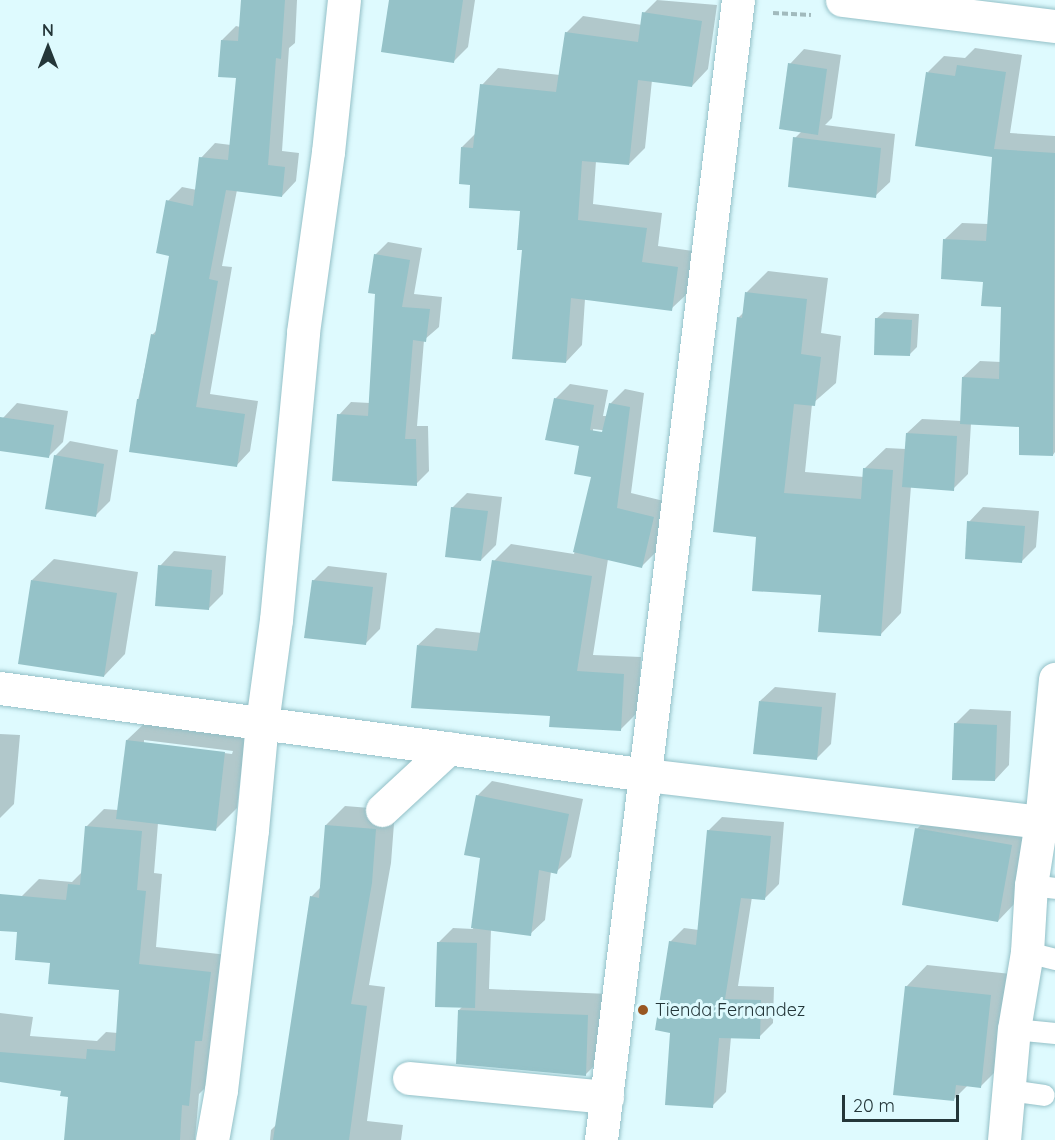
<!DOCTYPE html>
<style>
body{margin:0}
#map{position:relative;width:1055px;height:1140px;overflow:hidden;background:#defafe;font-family:Quicksand,sans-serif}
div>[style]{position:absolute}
.shadow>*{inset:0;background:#0003}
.building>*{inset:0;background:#95c2c8}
.path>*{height:4px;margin-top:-2px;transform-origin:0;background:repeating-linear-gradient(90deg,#a1babd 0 6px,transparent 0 9px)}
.roads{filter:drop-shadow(0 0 2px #93c0c7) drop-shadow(0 0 2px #93c0c7)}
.service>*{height:21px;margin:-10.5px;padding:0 10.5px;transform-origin:10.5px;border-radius:10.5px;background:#fff}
.minor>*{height:33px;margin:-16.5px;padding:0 16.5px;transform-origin:16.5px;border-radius:16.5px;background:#fff}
.dots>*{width:16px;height:16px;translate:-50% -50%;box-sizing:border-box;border:3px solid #defafe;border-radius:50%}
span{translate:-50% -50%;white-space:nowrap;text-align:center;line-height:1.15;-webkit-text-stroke:6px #defafe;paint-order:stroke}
.poi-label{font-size:18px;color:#243639}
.left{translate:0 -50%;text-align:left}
.north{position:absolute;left:18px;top:18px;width:60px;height:60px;-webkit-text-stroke:4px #defafe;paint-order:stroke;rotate:0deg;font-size:16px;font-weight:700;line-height:24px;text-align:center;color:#243639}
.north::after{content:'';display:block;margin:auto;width:21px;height:27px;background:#243639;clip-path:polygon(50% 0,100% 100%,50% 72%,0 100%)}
.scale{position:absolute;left:842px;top:1095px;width:117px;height:27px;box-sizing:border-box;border:3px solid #243639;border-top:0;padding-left:8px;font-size:18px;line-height:21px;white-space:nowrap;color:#243639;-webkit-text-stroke:4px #defafe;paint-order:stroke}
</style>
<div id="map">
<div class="shadow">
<div style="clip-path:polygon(242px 0,297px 0,295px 43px,289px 48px,282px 151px,299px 153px,296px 181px,282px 196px,237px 190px,222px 266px,232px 267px,210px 394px,258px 401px,250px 451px,236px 466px,138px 400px,152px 335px,157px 330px,170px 254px,168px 201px,182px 187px,197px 190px,201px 158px,215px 143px,231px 145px,237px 76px,222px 40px,236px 26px,240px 27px)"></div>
<div style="clip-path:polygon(390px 0,475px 0,468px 47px,453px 62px)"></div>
<div style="clip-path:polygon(657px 0,717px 5px,708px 69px,692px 86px,652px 80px,645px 148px,629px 164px,596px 161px,593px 204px,662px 213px,658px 246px,693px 251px,688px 293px,671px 309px,585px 299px,582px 345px,566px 362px,523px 249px,521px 210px,472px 183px,462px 147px,476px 133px,482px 85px,498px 68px,560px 75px,566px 33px,583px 16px,642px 25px,644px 13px)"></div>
<div style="clip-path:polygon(975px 48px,1022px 55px,1010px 133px,1055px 136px,1055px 452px,1053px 455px,1020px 425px,971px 423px,968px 474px,953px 489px,911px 486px,901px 613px,880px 635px,822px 594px,757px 536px,738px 318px,744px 312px,747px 292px,768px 271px,828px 278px,821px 333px,841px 336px,836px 383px,812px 404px,805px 472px,864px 477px,864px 469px,886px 448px,906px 449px,907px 433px,922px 419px,962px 421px,963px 377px,980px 361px,1001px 362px,1003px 306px,985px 280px,945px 239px,962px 223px,988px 224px,994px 156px,928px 72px,944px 56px,965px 58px)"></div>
<div style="clip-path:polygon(804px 49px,841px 55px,832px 118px,825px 125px,895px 134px,890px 182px,875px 196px,795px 138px,802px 131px,790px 64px)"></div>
<div style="clip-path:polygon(388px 242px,422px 248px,414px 294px,442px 297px,439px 327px,424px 340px,417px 426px,428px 426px,429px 471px,416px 484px,339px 415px,351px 402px,370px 403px,376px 293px,375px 255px)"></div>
<div style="clip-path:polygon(884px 312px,919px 314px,917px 347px,910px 354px,876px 319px)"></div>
<div style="clip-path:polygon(evenodd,570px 384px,608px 390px,603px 416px,607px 416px,610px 404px,625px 389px,644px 393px,631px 493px,668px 502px,656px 552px,642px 566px,608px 559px,593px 655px,641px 657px,638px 712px,621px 729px,551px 715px,418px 645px,436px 628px,482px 633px,494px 561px,511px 544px,574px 554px,593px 476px,581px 444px,555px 399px,570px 384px,593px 429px,609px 431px,609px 434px,593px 432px,593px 429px)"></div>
<div style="clip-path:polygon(17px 403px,68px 411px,63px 442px,49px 456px,0 449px,3px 418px)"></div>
<div style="clip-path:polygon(70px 441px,118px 450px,110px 501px,95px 516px,55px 456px)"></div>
<div style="clip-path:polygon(467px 493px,502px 497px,496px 545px,481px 560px,452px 508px)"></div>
<div style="clip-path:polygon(983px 507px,1039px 511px,1036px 547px,1021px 562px,969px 522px)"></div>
<div style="clip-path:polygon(174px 551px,226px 556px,223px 594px,208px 609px,160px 566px)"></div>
<div style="clip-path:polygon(54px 559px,138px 572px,125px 654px,104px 676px,32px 580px)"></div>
<div style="clip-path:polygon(328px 566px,387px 573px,380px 629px,365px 644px,313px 581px)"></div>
<div style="clip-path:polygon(775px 687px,836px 693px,831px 744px,816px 759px,760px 701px)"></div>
<div style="clip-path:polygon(970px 709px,1011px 711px,1009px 765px,995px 780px,955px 724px)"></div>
<div style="clip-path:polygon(evenodd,149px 719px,246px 731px,237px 808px,215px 830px,158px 823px,154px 873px,162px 874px,156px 947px,228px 955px,206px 1087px,199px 1094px,195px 1140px,66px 1140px,69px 1095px,62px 1090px,0 1081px,0 1013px,33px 1017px,30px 1036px,97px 1041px,106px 1032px,118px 1033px,120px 988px,52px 961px,22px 896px,39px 879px,72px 882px,83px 871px,86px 827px,104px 809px,118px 810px,127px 740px,149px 719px,144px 740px,233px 751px,232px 754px,144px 743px,144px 740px)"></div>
<div style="clip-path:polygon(0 734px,20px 735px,14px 804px,0 818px)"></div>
<div style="clip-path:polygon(492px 781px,583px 799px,571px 857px,556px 872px,551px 871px,545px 920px,530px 934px,491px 929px,489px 989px,609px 994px,607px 1053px,585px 1075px,459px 1010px,463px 1006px,438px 943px,453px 928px,473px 929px,482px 857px,477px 796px)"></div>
<div style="clip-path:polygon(345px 806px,395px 810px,391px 863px,369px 985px,385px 987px,367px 1121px,403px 1125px,401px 1140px,270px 1140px,271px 1130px,277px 1124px,311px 897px,321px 887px,326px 825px)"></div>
<div style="clip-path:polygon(938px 807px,1033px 824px,1019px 899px,998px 921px,917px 829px)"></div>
<div style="clip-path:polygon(722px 817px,784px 822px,779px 884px,765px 898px,752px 897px,738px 986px,774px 987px,773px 1023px,759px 1037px,731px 1037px,726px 1092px,712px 1106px,672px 1031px,670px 942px,684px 928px,699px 930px,708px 831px)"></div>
<div style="clip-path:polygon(927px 965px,1011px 974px,1002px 1065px,981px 1086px,968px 1085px,953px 1100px,906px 987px)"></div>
</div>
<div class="building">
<div style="clip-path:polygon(241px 0,285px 0,281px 59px,276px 58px,268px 165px,285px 167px,282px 197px,226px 190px,209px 279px,218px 281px,196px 407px,245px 414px,237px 467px,129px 452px,137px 399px,139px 399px,151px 334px,155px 335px,169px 256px,156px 253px,166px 200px,193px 206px,199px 157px,228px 160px,236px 78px,218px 77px,221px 40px,238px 41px)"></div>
<div style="clip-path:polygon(389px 0,463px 0,454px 63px,381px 52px)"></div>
<div style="clip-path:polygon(642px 12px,702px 21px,692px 87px,638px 80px,629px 165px,582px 161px,578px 220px,647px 228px,642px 262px,678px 267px,672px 311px,571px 298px,566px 363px,512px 359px,522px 250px,517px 250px,520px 211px,469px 208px,470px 185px,459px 184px,461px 147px,473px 148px,480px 84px,556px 92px,565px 32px,638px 42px)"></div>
<div style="clip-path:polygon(788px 63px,827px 69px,818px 135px,779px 129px)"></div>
<div style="clip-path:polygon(957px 65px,1006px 72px,994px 149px,1055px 153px,1053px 456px,1019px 455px,1019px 427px,960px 424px,962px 377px,999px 379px,1001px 307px,981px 306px,983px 282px,941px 279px,943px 239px,986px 241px,992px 157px,915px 146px,926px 72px,955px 76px)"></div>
<div style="clip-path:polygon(793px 137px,881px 148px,876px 198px,788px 187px)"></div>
<div style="clip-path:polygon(374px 254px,410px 260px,402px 307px,430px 309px,426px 342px,413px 340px,405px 439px,416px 439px,417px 486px,332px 481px,337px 414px,368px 416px,375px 294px,368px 293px)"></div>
<div style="clip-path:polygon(745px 292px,807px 299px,801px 354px,821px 357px,815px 406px,794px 404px,784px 493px,861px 499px,863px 468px,893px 470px,881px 636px,818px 632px,821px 595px,752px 591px,756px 537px,713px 532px,737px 317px,742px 318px)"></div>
<div style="clip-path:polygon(875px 318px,912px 320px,910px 356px,874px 355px)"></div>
<div style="clip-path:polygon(554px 398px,594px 405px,590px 430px,602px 432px,609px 403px,630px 407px,617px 508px,654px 517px,642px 568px,573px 552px,591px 477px,574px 474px,579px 446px,545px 440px)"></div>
<div style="clip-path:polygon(0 417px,54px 425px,49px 458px,0 451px)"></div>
<div style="clip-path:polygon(906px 433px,957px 436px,954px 491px,902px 487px)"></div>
<div style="clip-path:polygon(54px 455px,104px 464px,96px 517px,45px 509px)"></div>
<div style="clip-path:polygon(451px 507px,488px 511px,481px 561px,445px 557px)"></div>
<div style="clip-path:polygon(967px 521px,1025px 526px,1022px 563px,965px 559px)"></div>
<div style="clip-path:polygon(492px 560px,592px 576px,577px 671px,624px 674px,621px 731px,549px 727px,550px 716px,411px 708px,417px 645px,477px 651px)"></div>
<div style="clip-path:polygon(158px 565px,212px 570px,209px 610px,155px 606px)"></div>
<div style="clip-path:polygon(31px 580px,117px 593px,104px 677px,18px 664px)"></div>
<div style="clip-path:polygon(312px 580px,373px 587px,366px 645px,304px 638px)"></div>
<div style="clip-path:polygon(759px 701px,822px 707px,817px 760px,753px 754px)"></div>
<div style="clip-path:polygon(954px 723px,997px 725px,995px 781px,952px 780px)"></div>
<div style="clip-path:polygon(126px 740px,225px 752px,216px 831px,116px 819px)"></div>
<div style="clip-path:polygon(476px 795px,569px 814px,557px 874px,539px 870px,531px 936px,471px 928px,480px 858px,464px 855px)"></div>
<div style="clip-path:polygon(325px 825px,376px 829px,372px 883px,351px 1004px,367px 1006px,349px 1140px,273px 1140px,310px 896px,319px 898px)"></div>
<div style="clip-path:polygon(85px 826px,142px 831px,137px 890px,146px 891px,139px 964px,211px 972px,202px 1041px,195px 1041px,189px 1106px,182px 1105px,180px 1140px,64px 1140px,68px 1097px,60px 1096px,61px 1091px,0 1082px,0 1052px,86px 1059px,87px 1049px,115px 1051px,119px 990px,48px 984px,50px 963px,15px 960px,17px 932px,0 931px,0 894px,66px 900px,68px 884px,80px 885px)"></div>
<div style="clip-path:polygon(915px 828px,1012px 845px,998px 922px,902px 905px)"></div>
<div style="clip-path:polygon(707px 830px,771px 836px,765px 900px,741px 898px,725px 999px,761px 1000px,760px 1039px,719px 1038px,713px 1108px,665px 1105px,670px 1033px,655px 1030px,669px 941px,696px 945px)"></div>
<div style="clip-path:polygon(437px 942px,477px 943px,475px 1008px,435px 1007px)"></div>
<div style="clip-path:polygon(905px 986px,991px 995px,981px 1088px,956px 1085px,954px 1101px,893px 1095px)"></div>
<div style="clip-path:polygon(458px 1010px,588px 1015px,586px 1076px,456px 1064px)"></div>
</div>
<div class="path">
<div style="left:773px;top:13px;width:38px;rotate:3deg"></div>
</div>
<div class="roads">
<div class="service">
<div style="left:1031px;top:885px;width:24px;rotate:7deg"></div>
<div style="left:1027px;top:952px;width:29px;rotate:14deg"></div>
<div style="left:1014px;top:1029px;width:41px;rotate:5.6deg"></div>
<div style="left:1009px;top:1090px;width:35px;rotate:8deg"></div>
</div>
<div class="minor">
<div style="left:842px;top:0;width:215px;rotate:7deg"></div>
<div style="left:0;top:688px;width:653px;rotate:7.66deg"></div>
<div style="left:647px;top:775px;width:411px;rotate:6.8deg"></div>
<div style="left:382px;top:810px;width:91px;rotate:-42.8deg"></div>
<div style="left:409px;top:1078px;width:199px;rotate:5.5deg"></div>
<div style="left:212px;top:1140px;width:51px;rotate:-79.8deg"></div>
<div style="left:221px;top:1090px;width:262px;rotate:-83.2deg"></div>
<div style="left:252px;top:830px;width:107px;rotate:-84.7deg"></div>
<div style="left:262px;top:723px;width:104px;rotate:-82.3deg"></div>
<div style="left:276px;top:620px;width:289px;rotate:-84.6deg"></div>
<div style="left:303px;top:332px;width:182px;rotate:-82.1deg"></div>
<div style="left:328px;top:152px;width:153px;rotate:-84deg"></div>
<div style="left:601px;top:1140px;width:1148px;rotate:-83.15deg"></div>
<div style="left:1004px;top:1140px;width:111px;rotate:-84.9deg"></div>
<div style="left:1014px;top:1029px;width:78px;rotate:-80.4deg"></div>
<div style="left:1027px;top:952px;width:67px;rotate:-86.6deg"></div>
<div style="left:1031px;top:885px;width:64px;rotate:-81deg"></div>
<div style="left:1041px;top:822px;width:144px;rotate:-84.4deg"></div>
</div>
</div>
<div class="dots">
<div style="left:643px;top:1010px;background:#985722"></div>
</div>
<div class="poi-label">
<span class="left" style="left:655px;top:1010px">Tienda Fernandez</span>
</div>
<div class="north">N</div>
<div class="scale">20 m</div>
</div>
